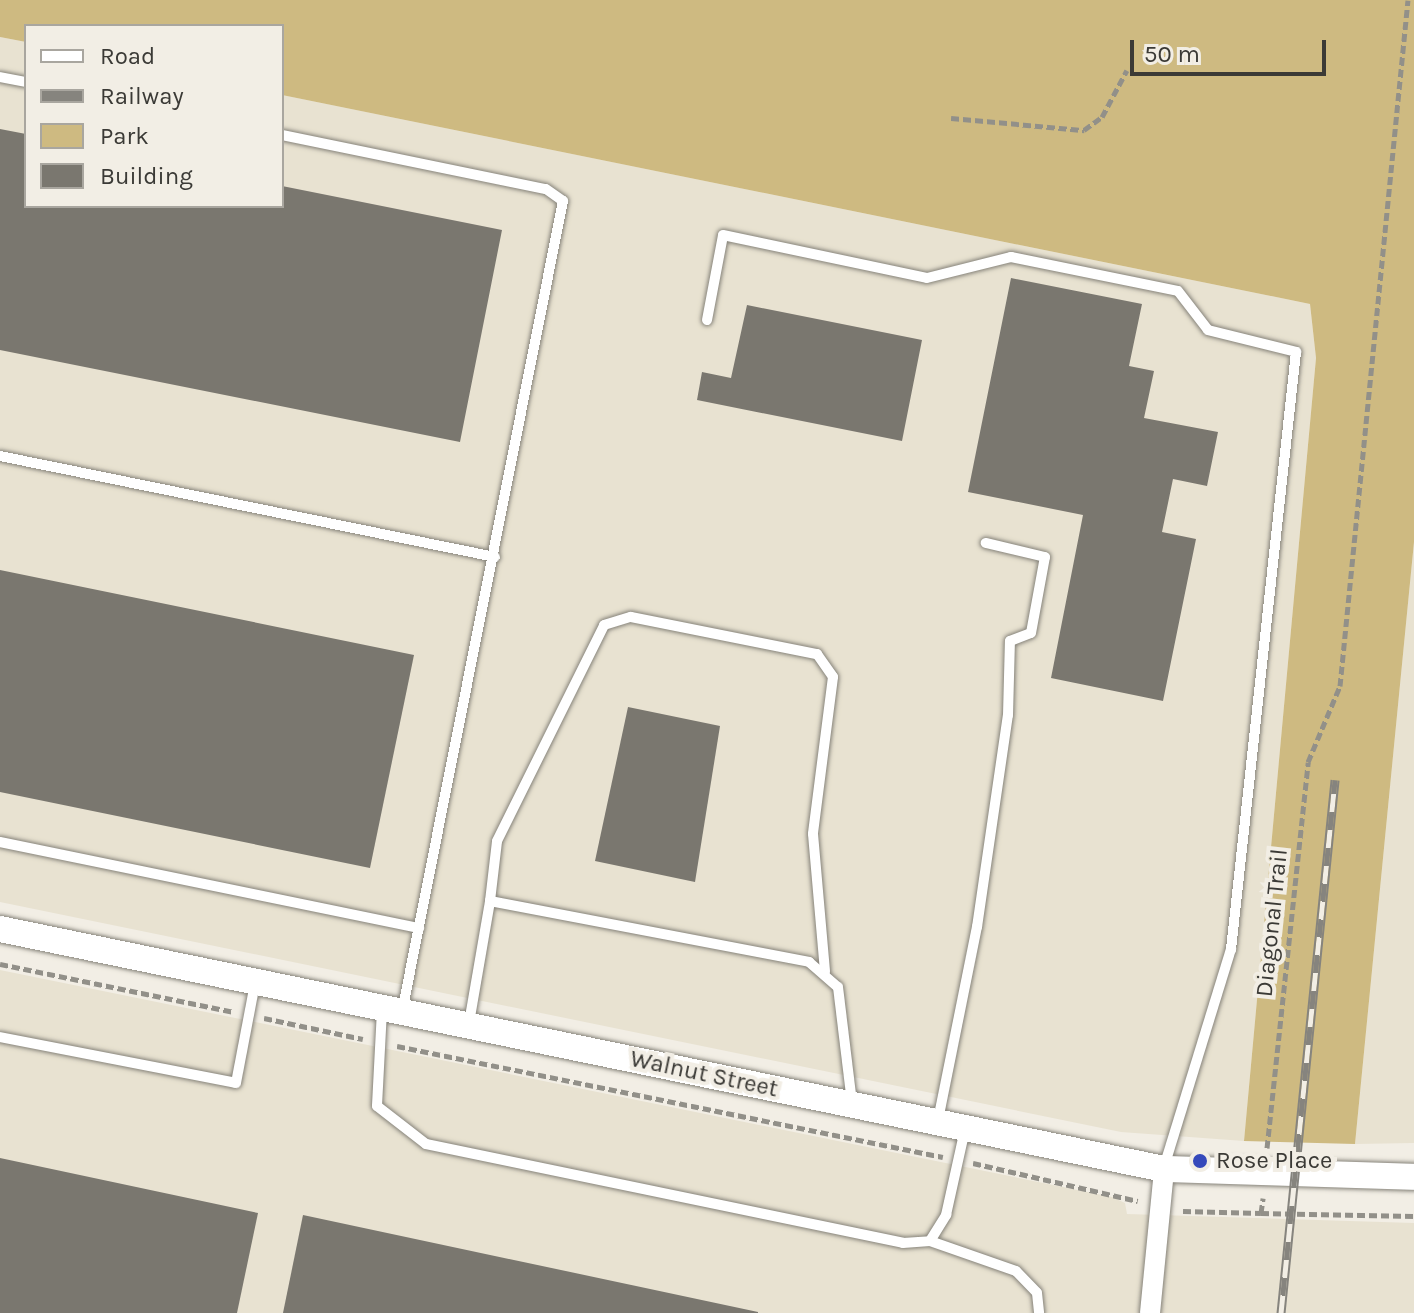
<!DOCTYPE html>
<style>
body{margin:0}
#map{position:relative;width:1414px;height:1313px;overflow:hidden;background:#f2eee5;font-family:Karla,sans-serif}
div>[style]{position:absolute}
.built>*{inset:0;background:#e8e2d1}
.green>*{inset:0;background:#ceba81}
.building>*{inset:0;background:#7a776f}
.path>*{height:5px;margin-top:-2.5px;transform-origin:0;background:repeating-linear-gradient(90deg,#929089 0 8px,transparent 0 12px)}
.roads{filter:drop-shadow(0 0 2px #86837a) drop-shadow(0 0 2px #86837a)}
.service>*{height:10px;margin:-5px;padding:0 5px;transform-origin:5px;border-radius:5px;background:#fff}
.minor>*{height:20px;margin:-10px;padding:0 10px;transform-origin:10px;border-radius:10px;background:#fff}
.tertiary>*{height:26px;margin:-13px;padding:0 13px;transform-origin:13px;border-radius:13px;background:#fff}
.rail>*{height:9px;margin-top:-4.5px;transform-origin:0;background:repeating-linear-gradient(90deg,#f2eee5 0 18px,#86847e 0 36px);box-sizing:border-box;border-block:2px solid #86847e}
.dots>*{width:22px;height:22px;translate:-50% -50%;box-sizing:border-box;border:4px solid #f2eee5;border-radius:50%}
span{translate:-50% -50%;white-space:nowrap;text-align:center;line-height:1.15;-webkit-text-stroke:8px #f2eee5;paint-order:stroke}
.street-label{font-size:24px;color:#3b3a36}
.poi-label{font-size:24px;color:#3b3a36}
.left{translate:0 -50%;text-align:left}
.legend{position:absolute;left:24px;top:24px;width:260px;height:184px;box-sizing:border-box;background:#f2eee5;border:2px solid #a9a69f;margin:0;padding:10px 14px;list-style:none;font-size:24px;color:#3b3a36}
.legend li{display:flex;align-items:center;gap:16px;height:40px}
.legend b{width:40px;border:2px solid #a9a69f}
.scale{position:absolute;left:1130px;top:40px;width:196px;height:36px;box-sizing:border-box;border:4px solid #3b3a36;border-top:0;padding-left:10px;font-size:24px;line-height:28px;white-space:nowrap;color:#3b3a36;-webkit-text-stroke:6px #f2eee5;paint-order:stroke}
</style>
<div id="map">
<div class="built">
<div style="clip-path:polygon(0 37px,26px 42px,26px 206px,282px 206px,282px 95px,1310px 304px,1316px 358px,1244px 1141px,1121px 1132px,0 902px)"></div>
<div style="clip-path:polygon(1414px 542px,1414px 1143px,1355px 1144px)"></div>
<div style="clip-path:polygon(0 970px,1112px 1197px,1125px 1203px,1127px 1214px,1414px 1223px,1414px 1313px,0 1313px)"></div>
</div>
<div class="green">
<div style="clip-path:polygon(0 0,1414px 0,1414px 542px,1355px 1144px,1244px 1141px,1316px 358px,1310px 304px,282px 95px,282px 26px,26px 26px,26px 42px,0 37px)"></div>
</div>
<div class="building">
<div style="clip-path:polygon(0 129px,26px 134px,26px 206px,282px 206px,282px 186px,502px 230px,460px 442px,0 350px)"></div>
<div style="clip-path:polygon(1011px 278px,1142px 304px,1129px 366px,1154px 371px,1144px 418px,1218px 432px,1207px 486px,1173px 479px,1162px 532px,1196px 539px,1163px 701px,1051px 678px,1083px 515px,968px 492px)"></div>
<div style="clip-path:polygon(747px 305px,922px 340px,902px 441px,697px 400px,702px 372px,731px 378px)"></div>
<div style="clip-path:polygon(0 570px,414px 655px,370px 868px,0 792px)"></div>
<div style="clip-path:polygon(628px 707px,720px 726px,695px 882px,595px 861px)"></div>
<div style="clip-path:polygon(0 1158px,258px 1213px,237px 1313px,0 1313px)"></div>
<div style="clip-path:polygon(303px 1215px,758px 1312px,758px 1313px,283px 1313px)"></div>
</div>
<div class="path">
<div style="left:951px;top:118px;width:134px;rotate:5.2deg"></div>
<div style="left:1084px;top:130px;width:22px;rotate:-36deg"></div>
<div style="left:1102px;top:117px;width:53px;rotate:-62deg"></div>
<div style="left:0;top:964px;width:239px;rotate:11.6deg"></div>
<div style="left:264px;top:1018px;width:101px;rotate:12deg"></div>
<div style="left:397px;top:1046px;width:557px;rotate:11.49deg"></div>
<div style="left:1267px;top:1148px;width:388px;rotate:-83.9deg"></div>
<div style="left:1308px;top:762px;width:82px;rotate:-67.2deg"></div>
<div style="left:1340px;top:686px;width:689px;rotate:-84.34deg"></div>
<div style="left:973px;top:1163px;width:169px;rotate:13deg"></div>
<div style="left:1183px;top:1211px;width:78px;rotate:1.5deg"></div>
<div style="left:1261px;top:1213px;width:15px;rotate:-82deg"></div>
<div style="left:1261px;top:1213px;width:153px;rotate:1.1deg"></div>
</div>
<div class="roads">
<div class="service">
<div style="left:0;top:77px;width:26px;rotate:11deg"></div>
<div style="left:282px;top:135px;width:269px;rotate:11.6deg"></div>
<div style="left:546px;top:189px;width:21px;rotate:35deg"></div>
<div style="left:563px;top:201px;width:827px;rotate:101.23deg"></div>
<div style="left:707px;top:320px;width:86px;rotate:-79.3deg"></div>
<div style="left:723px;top:235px;width:208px;rotate:11.9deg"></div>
<div style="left:927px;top:278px;width:87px;rotate:-14deg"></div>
<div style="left:1011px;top:257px;width:170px;rotate:11.5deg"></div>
<div style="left:1178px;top:291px;width:49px;rotate:52.4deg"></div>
<div style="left:1208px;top:330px;width:91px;rotate:14deg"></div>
<div style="left:1296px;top:352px;width:601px;rotate:96.21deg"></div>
<div style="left:1231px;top:949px;width:228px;rotate:107.1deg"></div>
<div style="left:0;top:456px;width:505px;rotate:11.53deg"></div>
<div style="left:0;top:842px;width:428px;rotate:11.6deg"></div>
<div style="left:490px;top:901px;width:60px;rotate:-83.3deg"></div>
<div style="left:497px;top:841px;width:241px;rotate:-63.6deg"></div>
<div style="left:604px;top:625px;width:28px;rotate:-17deg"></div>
<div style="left:631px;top:617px;width:190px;rotate:11.3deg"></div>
<div style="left:817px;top:654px;width:28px;rotate:55deg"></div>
<div style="left:833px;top:677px;width:158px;rotate:97.3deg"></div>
<div style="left:813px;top:834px;width:138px;rotate:85deg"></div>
<div style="left:382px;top:1010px;width:96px;rotate:93deg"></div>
<div style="left:377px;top:1106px;width:62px;rotate:37.8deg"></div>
<div style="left:426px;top:1144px;width:487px;rotate:11.7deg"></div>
<div style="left:903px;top:1243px;width:27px;rotate:-4deg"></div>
<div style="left:930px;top:1241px;width:31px;rotate:-58deg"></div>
<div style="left:946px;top:1215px;width:88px;rotate:-77.5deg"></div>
<div style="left:469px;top:1023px;width:124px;rotate:-80.2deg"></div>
<div style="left:490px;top:901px;width:325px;rotate:10.8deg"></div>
<div style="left:809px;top:962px;width:38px;rotate:41deg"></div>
<div style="left:838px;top:987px;width:117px;rotate:83.1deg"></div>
<div style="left:0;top:1037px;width:240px;rotate:11deg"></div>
<div style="left:236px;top:1083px;width:102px;rotate:-79.2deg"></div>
<div style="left:938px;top:1120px;width:197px;rotate:-78.6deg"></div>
<div style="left:977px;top:927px;width:214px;rotate:-81.7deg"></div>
<div style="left:1008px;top:715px;width:74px;rotate:-88.5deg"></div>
<div style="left:1010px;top:641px;width:22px;rotate:-21deg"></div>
<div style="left:1031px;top:633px;width:77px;rotate:-79.6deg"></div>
<div style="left:1045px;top:557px;width:61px;rotate:-166.7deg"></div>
<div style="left:930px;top:1241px;width:91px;rotate:19.2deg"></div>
<div style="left:1016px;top:1271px;width:30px;rotate:46deg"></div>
<div style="left:1037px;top:1293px;width:20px;rotate:84deg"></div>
</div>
<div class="minor">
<div style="left:1150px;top:1313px;width:145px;rotate:-84.4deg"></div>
</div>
<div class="tertiary">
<div style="left:0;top:929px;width:1188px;rotate:11.65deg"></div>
<div style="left:1164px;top:1169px;width:250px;rotate:1.8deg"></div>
</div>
</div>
<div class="rail">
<div style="left:1281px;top:1313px;width:536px;rotate:-84.21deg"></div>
</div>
<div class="dots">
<div style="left:1200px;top:1161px;background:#3549bb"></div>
</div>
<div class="street-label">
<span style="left:1272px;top:923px;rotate:-84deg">Diagonal Trail</span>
<span style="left:704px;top:1074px;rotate:12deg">Walnut Street</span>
</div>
<div class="poi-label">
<span class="left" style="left:1216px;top:1161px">Rose Place</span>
</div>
<ul class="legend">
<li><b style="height:10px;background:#fff"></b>Road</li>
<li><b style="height:10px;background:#86847e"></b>Railway</li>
<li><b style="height:22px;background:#ceba81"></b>Park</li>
<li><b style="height:22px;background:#7a776f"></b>Building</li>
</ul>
<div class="scale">50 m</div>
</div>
